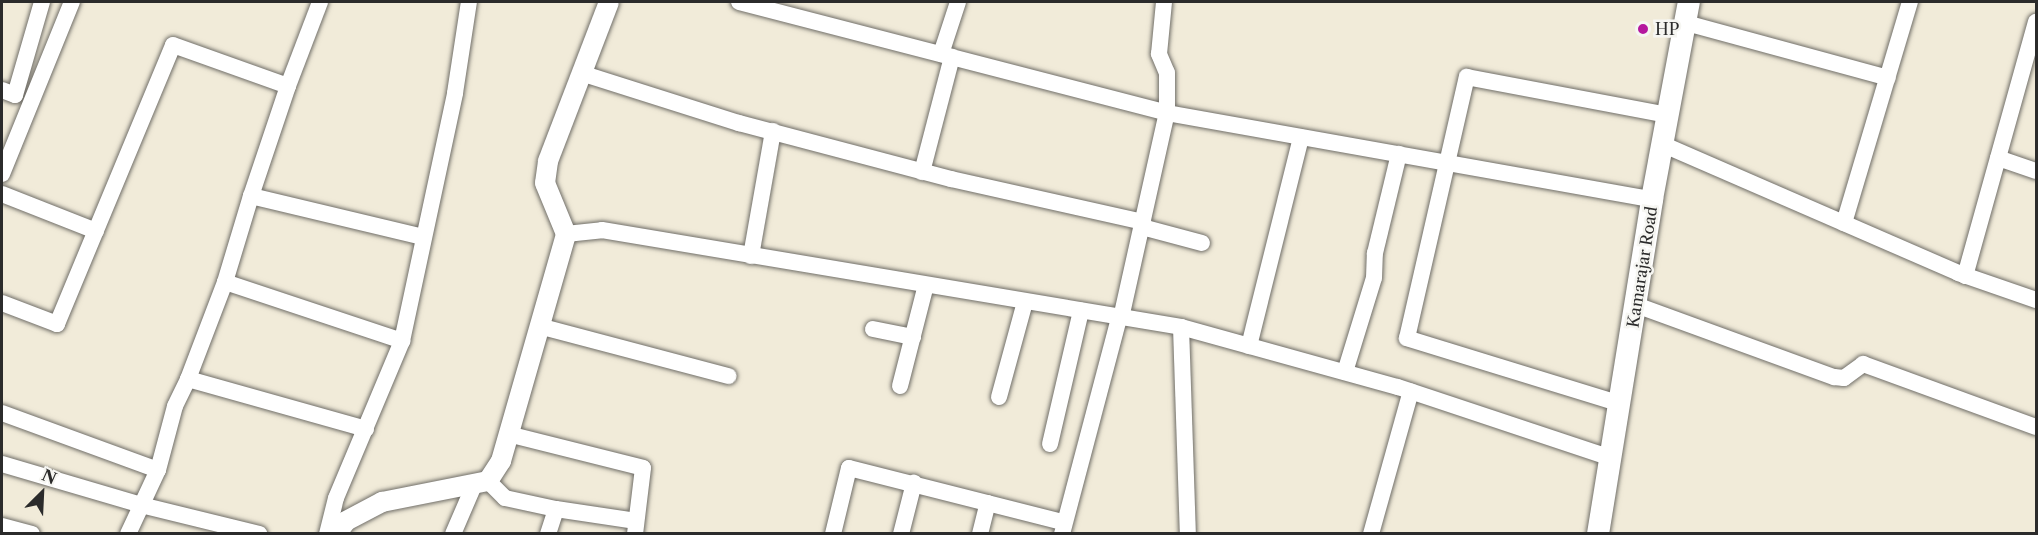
<!DOCTYPE html>
<style>
body{margin:0}
#map{position:relative;width:2038px;height:535px;overflow:hidden;background:#f1ebd9;font-family:"Libre Caslon Text",serif}
div>[style]{position:absolute}
.roads{filter:drop-shadow(0 0 2px #706e68) drop-shadow(0 0 2px #706e68)}
.minor>*{height:16px;margin:-8px;padding:0 8px;transform-origin:8px;border-radius:8px;background:#fff}
.tertiary>*{height:20px;margin:-10px;padding:0 10px;transform-origin:10px;border-radius:10px;background:#fff}
.secondary>*{height:22px;margin:-11px;padding:0 11px;transform-origin:11px;border-radius:11px;background:#fff}
.dots>*{width:16px;height:16px;translate:-50% -50%;box-sizing:border-box;border:3px solid #f6f6f2;border-radius:50%}
span{translate:-50% -50%;white-space:nowrap;text-align:center;line-height:1.15;-webkit-text-stroke:5px #f6f6f2;paint-order:stroke}
.poi-label{font-size:16px;color:#2b2b2b}
.left{translate:0 -50%;text-align:left}
.street-label{font-size:16px;color:#2b2b2b}
.frame{position:absolute;inset:0;border:3px solid #2b2b2b;pointer-events:none}
.north{position:absolute;left:12px;top:463px;width:60px;height:60px;-webkit-text-stroke:4px #f6f6f2;paint-order:stroke;rotate:24deg;font-size:16px;font-weight:700;line-height:24px;text-align:center;color:#2b2b2b}
.north::after{content:'';display:block;margin:auto;width:21px;height:27px;background:#2b2b2b;clip-path:polygon(50% 0,100% 100%,50% 72%,0 100%)}
</style>
<div id="map">
<div class="roads">
<div class="minor">
<div style="left:739px;top:2px;width:442px;rotate:14.5deg"></div>
<div style="left:1167px;top:113px;width:493px;rotate:10.1deg"></div>
<div style="left:1686px;top:23px;width:209px;rotate:15.2deg"></div>
<div style="left:941px;top:54px;width:55px;rotate:-71.9deg"></div>
<div style="left:581px;top:73px;width:166px;rotate:17.6deg"></div>
<div style="left:739px;top:123px;width:219px;rotate:14.8deg"></div>
<div style="left:951px;top:179px;width:197px;rotate:12.6deg"></div>
<div style="left:288px;top:86px;width:90px;rotate:-69.1deg"></div>
<div style="left:2px;top:90px;width:14px;rotate:21deg"></div>
<div style="left:15px;top:95px;width:97px;rotate:-73.8deg"></div>
<div style="left:1662px;top:144px;width:323px;rotate:23.5deg"></div>
<div style="left:1958px;top:273px;width:83px;rotate:19.1deg"></div>
<div style="left:1998px;top:158px;width:40px;rotate:18.9deg"></div>
<div style="left:922px;top:172px;width:119px;rotate:-75.4deg"></div>
<div style="left:2px;top:174px;width:186px;rotate:-67.9deg"></div>
<div style="left:2px;top:194px;width:101px;rotate:21.5deg"></div>
<div style="left:1844px;top:223px;width:231px;rotate:-73.4deg"></div>
<div style="left:1142px;top:227px;width:62px;rotate:14.9deg"></div>
<div style="left:566px;top:234px;width:36px;rotate:-6deg"></div>
<div style="left:602px;top:230px;width:587px;rotate:9.51deg"></div>
<div style="left:1181px;top:327px;width:225px;rotate:15.5deg"></div>
<div style="left:1398px;top:387px;width:225px;rotate:18.4deg"></div>
<div style="left:751px;top:256px;width:127px;rotate:-80deg"></div>
<div style="left:1965px;top:276px;width:264px;rotate:-74.4deg"></div>
<div style="left:225px;top:282px;width:187px;rotate:18.4deg"></div>
<div style="left:2px;top:303px;width:59px;rotate:20.9deg"></div>
<div style="left:57px;top:324px;width:302px;rotate:-67.4deg"></div>
<div style="left:173px;top:45px;width:122px;rotate:19.6deg"></div>
<div style="left:288px;top:86px;width:116px;rotate:108.6deg"></div>
<div style="left:1636px;top:305px;width:211px;rotate:20deg"></div>
<div style="left:1834px;top:377px;width:10px;rotate:6deg"></div>
<div style="left:1844px;top:378px;width:24px;rotate:-36deg"></div>
<div style="left:1863px;top:364px;width:184px;rotate:20deg"></div>
<div style="left:1121px;top:318px;width:210px;rotate:-77.4deg"></div>
<div style="left:1167px;top:113px;width:40px;rotate:-90deg"></div>
<div style="left:1167px;top:73px;width:21px;rotate:-113deg"></div>
<div style="left:1159px;top:54px;width:52px;rotate:-84.5deg"></div>
<div style="left:539px;top:326px;width:196px;rotate:14.8deg"></div>
<div style="left:1181px;top:327px;width:207px;rotate:88.1deg"></div>
<div style="left:873px;top:329px;width:41px;rotate:11.3deg"></div>
<div style="left:1249px;top:346px;width:215px;rotate:-76deg"></div>
<div style="left:1345px;top:372px;width:98px;rotate:-72.9deg"></div>
<div style="left:1374px;top:278px;width:25px;rotate:-88deg"></div>
<div style="left:1375px;top:253px;width:102px;rotate:-76.4deg"></div>
<div style="left:188px;top:379px;width:104px;rotate:-69.1deg"></div>
<div style="left:225px;top:282px;width:90px;rotate:-73.2deg"></div>
<div style="left:251px;top:196px;width:177px;rotate:13.4deg"></div>
<div style="left:900px;top:386px;width:104px;rotate:-75.6deg"></div>
<div style="left:999px;top:397px;width:98px;rotate:-74.7deg"></div>
<div style="left:1621px;top:404px;width:224px;rotate:-162.9deg"></div>
<div style="left:1407px;top:338px;width:268px;rotate:-77.1deg"></div>
<div style="left:1467px;top:77px;width:205px;rotate:10.7deg"></div>
<div style="left:2px;top:413px;width:166px;rotate:20.1deg"></div>
<div style="left:508px;top:434px;width:139px;rotate:14.1deg"></div>
<div style="left:643px;top:468px;width:66px;rotate:96.9deg"></div>
<div style="left:1050px;top:444px;width:137px;rotate:-76.9deg"></div>
<div style="left:2px;top:464px;width:145px;rotate:16.4deg"></div>
<div style="left:141px;top:505px;width:122px;rotate:13.8deg"></div>
<div style="left:488px;top:481px;width:24px;rotate:45deg"></div>
<div style="left:505px;top:498px;width:52px;rotate:12.2deg"></div>
<div style="left:2px;top:526px;width:31px;rotate:15deg"></div>
<div style="left:128px;top:534px;width:71px;rotate:-64.9deg"></div>
<div style="left:158px;top:470px;width:66px;rotate:-75.1deg"></div>
<div style="left:175px;top:406px;width:30px;rotate:-64deg"></div>
<div style="left:188px;top:379px;width:185px;rotate:15.7deg"></div>
<div style="left:327px;top:534px;width:37px;rotate:-76deg"></div>
<div style="left:336px;top:498px;width:170px;rotate:-67.2deg"></div>
<div style="left:402px;top:341px;width:254px;rotate:-77.9deg"></div>
<div style="left:455px;top:93px;width:92px;rotate:-81.3deg"></div>
<div style="left:453px;top:534px;width:56px;rotate:-66.7deg"></div>
<div style="left:548px;top:534px;width:26px;rotate:-72deg"></div>
<div style="left:556px;top:509px;width:81px;rotate:8.5deg"></div>
<div style="left:833px;top:534px;width:68px;rotate:-76.4deg"></div>
<div style="left:849px;top:468px;width:221px;rotate:14.2deg"></div>
<div style="left:901px;top:534px;width:53px;rotate:-75.7deg"></div>
<div style="left:980px;top:534px;width:32px;rotate:-76deg"></div>
<div style="left:1062px;top:534px;width:223px;rotate:-75.2deg"></div>
<div style="left:1371px;top:534px;width:148px;rotate:-74.4deg"></div>
</div>
<div class="tertiary">
<div style="left:336px;top:534px;width:16px;rotate:-52deg"></div>
<div style="left:346px;top:521px;width:41px;rotate:-27.8deg"></div>
<div style="left:382px;top:502px;width:108px;rotate:-11.2deg"></div>
<div style="left:488px;top:481px;width:24px;rotate:-57deg"></div>
<div style="left:501px;top:461px;width:236px;rotate:-74deg"></div>
<div style="left:566px;top:234px;width:55px;rotate:-112.4deg"></div>
<div style="left:545px;top:183px;width:22px;rotate:-82deg"></div>
<div style="left:548px;top:161px;width:170px;rotate:-69deg"></div>
</div>
<div class="secondary">
<div style="left:1598px;top:534px;width:339px;rotate:-80.8deg"></div>
<div style="left:1652px;top:199px;width:200px;rotate:-79.4deg"></div>
</div>
</div>
<div class="dots">
<div style="left:1643px;top:29px;background:#b5179e"></div>
</div>
<div class="poi-label">
<span class="left" style="left:1655px;top:29px">HP</span>
</div>
<div class="street-label">
<span style="left:1642px;top:267px;rotate:-81deg">Kamarajar Road</span>
</div>
<div class="frame"></div>
<div class="north">N</div>
</div>
